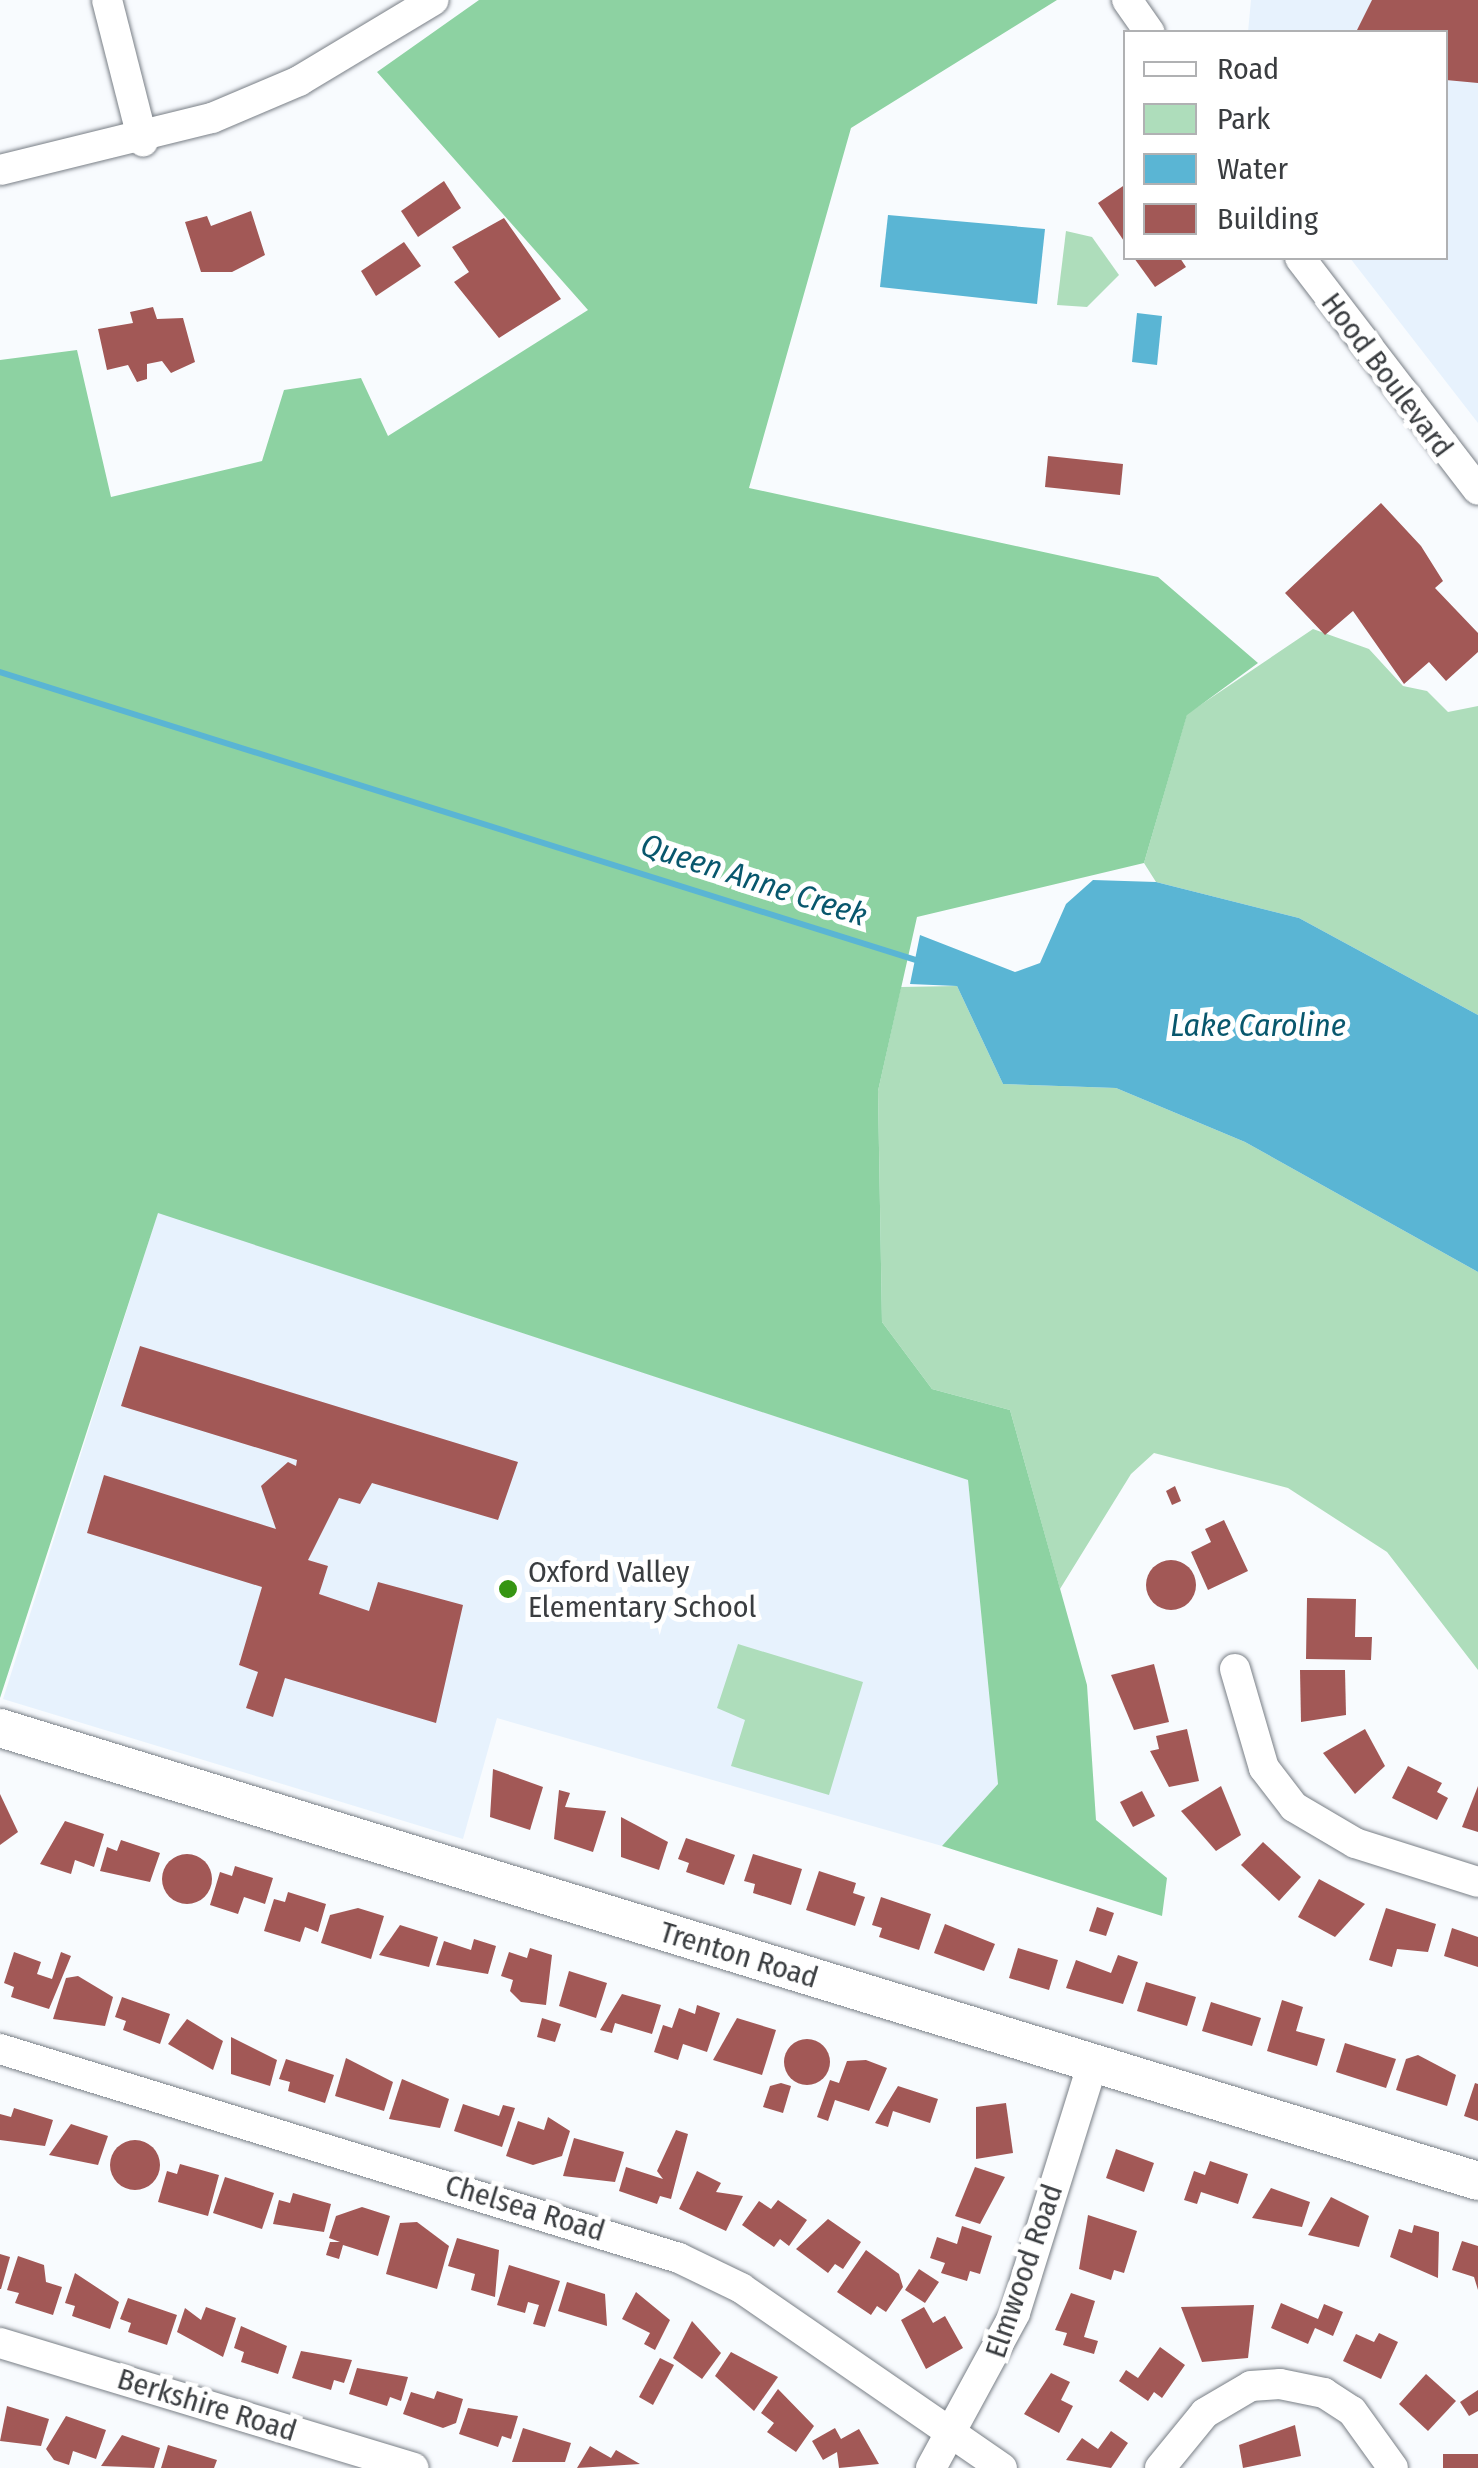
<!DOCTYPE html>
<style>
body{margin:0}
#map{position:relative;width:1478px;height:2468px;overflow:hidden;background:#f8fbfe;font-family:"Fira Sans Condensed",sans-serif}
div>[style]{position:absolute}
.built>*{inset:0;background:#e7f2fd}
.green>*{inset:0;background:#aeddbb}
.forest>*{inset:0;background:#8dd2a2}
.water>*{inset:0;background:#5ab5d4}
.stream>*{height:6px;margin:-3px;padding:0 3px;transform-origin:3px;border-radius:3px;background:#5ab5d4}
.building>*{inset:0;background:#a25856}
.round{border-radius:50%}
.roads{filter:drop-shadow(0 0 2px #797f86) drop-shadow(0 0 2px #797f86)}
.minor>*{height:30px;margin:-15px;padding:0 15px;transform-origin:15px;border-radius:15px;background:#fff}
.major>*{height:38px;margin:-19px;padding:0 19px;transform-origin:19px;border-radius:19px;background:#fff}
.dots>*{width:28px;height:28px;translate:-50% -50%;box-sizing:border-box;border:5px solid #fff;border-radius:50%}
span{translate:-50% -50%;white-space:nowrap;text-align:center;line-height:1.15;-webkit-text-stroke:10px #fff;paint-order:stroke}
.street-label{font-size:30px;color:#3a3d40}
.poi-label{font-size:30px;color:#3a3d40}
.left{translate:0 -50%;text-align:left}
.water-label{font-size:32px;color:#08576d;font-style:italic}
.legend{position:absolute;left:1123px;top:30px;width:325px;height:230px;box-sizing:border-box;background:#fff;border:2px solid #b0b1b3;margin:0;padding:12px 18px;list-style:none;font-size:30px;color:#3a3d40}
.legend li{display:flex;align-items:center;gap:20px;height:50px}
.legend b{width:50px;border:2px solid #b0b1b3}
</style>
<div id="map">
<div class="built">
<div style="clip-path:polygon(1251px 0,1478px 0,1478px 423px,1350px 258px,1446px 258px,1446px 32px,1248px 32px)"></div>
<div style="clip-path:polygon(158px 1212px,968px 1480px,998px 1784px,942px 1846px,497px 1718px,463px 1839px,3px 1699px)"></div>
</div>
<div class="green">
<div style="clip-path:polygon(1066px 231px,1092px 237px,1119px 275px,1087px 307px,1057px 305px)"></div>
<div style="clip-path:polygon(1313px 629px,1369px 649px,1403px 686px,1427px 691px,1448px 712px,1478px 706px,1478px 1015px,1299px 918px,1156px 882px,1144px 863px,1187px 714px)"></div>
<div style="clip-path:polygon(957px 986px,1003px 1084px,1116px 1088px,1245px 1142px,1478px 1272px,1478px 1670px,1387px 1552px,1288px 1488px,1154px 1453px,1131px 1474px,1060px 1589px,1010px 1410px,932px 1389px,882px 1322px,878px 1091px,901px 987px)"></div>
<div style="clip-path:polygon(738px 1644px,863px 1682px,829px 1795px,731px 1766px,745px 1720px,717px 1708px)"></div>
</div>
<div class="forest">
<div style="clip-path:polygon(479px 0,1057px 0,851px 128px,749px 488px,1158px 577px,1258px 663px,1187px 715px,1144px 863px,917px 917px,878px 1091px,882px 1322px,932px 1389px,1010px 1410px,1087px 1685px,1096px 1820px,1167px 1878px,1162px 1916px,942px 1846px,998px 1784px,968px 1480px,158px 1213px,0 1698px,0 360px,77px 350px,111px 497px,262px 461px,284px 390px,361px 378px,388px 436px,588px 310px,377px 72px)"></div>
</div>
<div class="water">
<div style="clip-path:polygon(888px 215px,1045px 229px,1037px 304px,880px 287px)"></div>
<div style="clip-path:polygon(1137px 313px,1162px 316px,1157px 365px,1132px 362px)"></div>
<div style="clip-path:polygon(1093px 880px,1156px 882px,1299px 918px,1478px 1015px,1478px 1272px,1245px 1142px,1116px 1088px,1003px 1084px,957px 986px,910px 984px,920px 935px,1015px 972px,1040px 963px,1066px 904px)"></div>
</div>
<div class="stream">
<div style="left:0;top:672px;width:963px;rotate:17.46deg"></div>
</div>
<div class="building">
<div style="clip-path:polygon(1372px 0,1478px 0,1478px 83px,1446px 80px,1446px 32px,1356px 32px)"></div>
<div style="clip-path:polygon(444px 181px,461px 208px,418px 237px,401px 211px)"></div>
<div style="clip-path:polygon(1126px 184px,1126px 244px,1098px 203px)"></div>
<div style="clip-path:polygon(251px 211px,265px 255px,232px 272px,201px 272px,185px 222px,207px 216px,211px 226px)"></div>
<div style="clip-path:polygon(504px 218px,561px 299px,499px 338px,454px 282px,469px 272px,452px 247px)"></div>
<div style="clip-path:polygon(404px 242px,421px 266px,376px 296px,361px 271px)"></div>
<div style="clip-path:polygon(1134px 258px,1180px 258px,1186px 267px,1155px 287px)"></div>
<div style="clip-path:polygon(153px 307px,157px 319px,183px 318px,195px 362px,171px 373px,162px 361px,147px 364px,147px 379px,137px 382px,128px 365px,107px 370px,98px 329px,133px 323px,130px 312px)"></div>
<div style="clip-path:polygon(1048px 456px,1123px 464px,1120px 495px,1045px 487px)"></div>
<div style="clip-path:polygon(1381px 503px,1421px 546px,1443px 581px,1435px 588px,1478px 633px,1478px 652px,1446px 681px,1429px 662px,1404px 684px,1353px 611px,1325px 635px,1285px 593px)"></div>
<div style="clip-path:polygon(140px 1346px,518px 1462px,498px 1520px,372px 1483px,360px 1504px,339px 1498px,308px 1560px,328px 1566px,319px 1594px,369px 1611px,378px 1582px,463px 1605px,436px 1723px,285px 1678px,273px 1717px,246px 1708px,258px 1672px,239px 1665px,262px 1587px,87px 1533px,104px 1475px,276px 1529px,261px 1486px,288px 1462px,296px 1466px,297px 1460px,121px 1406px)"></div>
<div style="clip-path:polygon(1175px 1486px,1181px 1501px,1172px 1505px,1166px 1491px)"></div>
<div style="clip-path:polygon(1224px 1520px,1248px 1571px,1208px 1590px,1191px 1552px,1211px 1542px,1205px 1529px)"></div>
<div class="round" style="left:1146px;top:1560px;width:50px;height:50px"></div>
<div style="clip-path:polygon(1307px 1598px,1356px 1599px,1355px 1637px,1372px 1637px,1371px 1660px,1306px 1659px)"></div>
<div style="clip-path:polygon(1154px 1664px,1169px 1722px,1134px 1730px,1111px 1675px)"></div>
<div style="clip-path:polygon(1300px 1670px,1345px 1670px,1346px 1715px,1301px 1722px)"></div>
<div style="clip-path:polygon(1187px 1729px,1199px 1781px,1169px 1787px,1150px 1751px,1159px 1749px,1156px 1736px)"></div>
<div style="clip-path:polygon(1365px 1729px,1385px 1766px,1355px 1794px,1323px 1753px)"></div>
<div style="clip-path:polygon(1408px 1766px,1442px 1783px,1437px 1792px,1448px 1798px,1437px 1820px,1392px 1798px)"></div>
<div style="clip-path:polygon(493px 1769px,543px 1787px,530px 1830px,490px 1817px)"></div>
<div style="clip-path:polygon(1221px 1786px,1241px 1835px,1216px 1851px,1181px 1811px)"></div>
<div style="clip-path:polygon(1478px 1786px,1478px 1832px,1462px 1827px)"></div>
<div style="clip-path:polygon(559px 1790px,570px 1793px,565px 1807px,606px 1811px,593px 1852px,554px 1839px)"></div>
<div style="clip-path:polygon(1142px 1791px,1155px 1816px,1133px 1827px,1120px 1802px)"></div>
<div style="clip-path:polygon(0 1794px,18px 1832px,0 1845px)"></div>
<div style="clip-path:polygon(621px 1817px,668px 1842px,659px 1870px,621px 1857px)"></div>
<div style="clip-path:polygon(65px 1821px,104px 1834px,94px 1867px,75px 1860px,71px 1874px,40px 1864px)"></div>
<div style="clip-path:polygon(686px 1838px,735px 1855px,724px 1885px,686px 1872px,689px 1863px,678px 1859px)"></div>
<div style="clip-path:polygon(121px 1840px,160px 1853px,150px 1882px,100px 1871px,107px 1847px,117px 1851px)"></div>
<div style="clip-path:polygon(1263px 1842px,1301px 1877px,1279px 1901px,1241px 1865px)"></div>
<div class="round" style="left:162px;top:1854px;width:50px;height:50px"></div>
<div style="clip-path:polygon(753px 1854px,802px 1869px,791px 1905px,753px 1893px,755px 1884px,744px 1881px)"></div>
<div style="clip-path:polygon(235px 1866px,273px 1878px,265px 1904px,244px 1897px,238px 1914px,210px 1905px,220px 1872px,232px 1876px)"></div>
<div style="clip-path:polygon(819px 1871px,856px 1883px,853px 1893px,865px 1897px,855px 1926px,806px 1910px)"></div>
<div style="clip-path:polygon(1319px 1879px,1365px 1904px,1335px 1937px,1298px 1917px)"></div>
<div style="clip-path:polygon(288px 1892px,326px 1904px,318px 1932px,305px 1927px,300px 1942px,264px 1931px,274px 1899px,285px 1902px)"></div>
<div style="clip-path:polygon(881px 1897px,931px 1914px,919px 1950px,879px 1937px,882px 1928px,872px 1925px)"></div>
<div style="clip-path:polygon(1097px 1907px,1114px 1913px,1106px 1936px,1089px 1931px)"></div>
<div style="clip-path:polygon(358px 1908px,384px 1916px,371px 1959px,321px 1943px,330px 1915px)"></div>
<div style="clip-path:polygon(1386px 1908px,1436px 1924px,1428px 1952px,1397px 1949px,1392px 1967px,1369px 1960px)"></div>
<div style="clip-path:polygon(945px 1924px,995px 1944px,984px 1971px,934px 1953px)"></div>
<div style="clip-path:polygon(400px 1925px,438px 1937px,429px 1967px,379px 1955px)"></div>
<div style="clip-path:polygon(1452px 1928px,1478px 1937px,1478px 1967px,1444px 1956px)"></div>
<div style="clip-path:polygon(474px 1939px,496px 1946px,488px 1974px,436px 1965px,444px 1941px,471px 1950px)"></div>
<div style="clip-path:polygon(530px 1948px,552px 1955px,546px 2005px,521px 2002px,510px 1991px,513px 1980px,501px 1976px,509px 1952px,527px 1958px)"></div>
<div style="clip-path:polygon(1018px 1948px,1058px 1960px,1049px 1990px,1009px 1978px)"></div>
<div style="clip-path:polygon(14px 1952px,41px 1962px,37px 1974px,52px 1979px,61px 1952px,71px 1956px,49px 2009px,11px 1997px,14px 1987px,4px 1983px)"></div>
<div style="clip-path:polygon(1118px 1955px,1138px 1962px,1123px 2004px,1066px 1988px,1076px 1960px,1111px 1973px)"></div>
<div style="clip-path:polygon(569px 1971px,607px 1983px,596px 2018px,559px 2006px)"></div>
<div style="clip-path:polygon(78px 1976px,113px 1997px,105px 2026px,53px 2019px,66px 1978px)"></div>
<div style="clip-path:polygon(1146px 1982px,1196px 1997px,1187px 2026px,1137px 2011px)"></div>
<div style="clip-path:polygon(622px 1994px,661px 2005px,652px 2034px,615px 2023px,612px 2033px,600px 2030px)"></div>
<div style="clip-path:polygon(122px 1997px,170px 2014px,160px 2044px,123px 2030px,126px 2021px,115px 2017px)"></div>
<div style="clip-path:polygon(1282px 2000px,1303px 2007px,1296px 2031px,1325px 2039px,1317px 2066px,1267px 2051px)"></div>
<div style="clip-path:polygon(1211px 2002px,1261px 2018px,1252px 2046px,1202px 2031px)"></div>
<div style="clip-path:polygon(697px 2005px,720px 2013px,707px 2052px,683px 2044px,678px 2060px,654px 2052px,663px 2025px,672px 2028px,679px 2008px,695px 2014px)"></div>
<div style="clip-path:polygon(542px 2018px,561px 2024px,555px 2042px,537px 2037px)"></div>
<div style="clip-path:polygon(737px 2018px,776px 2030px,762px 2075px,713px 2060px)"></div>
<div style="clip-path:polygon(187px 2019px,223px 2041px,213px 2070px,168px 2044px)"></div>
<div style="clip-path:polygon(231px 2037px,277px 2060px,270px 2086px,231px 2074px)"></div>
<div class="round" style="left:784px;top:2039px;width:46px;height:46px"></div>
<div style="clip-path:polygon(1345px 2043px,1396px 2059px,1386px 2088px,1336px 2072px)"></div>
<div style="clip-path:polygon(1418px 2055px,1456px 2075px,1447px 2106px,1396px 2090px,1406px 2059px)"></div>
<div style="clip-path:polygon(346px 2058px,393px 2082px,384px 2111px,335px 2096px)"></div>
<div style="clip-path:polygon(286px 2059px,334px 2075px,325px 2103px,288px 2091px,290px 2082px,279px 2079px)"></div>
<div style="clip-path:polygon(866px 2060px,887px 2068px,869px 2111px,835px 2100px,828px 2121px,817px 2117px,830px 2080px,839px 2083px,847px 2061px)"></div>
<div style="clip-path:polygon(402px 2079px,449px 2099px,440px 2128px,389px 2119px)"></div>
<div style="clip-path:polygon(781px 2083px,791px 2086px,783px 2113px,763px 2107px,770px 2086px)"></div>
<div style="clip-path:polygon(1475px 2083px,1478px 2084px,1478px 2121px,1464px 2116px)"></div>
<div style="clip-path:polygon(898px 2086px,938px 2099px,930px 2123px,893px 2111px,888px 2127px,875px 2123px)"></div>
<div style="clip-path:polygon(1006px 2103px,1013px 2153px,976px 2159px,976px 2107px)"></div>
<div style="clip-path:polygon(463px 2104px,499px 2116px,503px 2105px,515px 2108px,502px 2147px,454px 2131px)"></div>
<div style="clip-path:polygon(14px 2108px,53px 2120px,45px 2146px,0 2140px,0 2114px,11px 2117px)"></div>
<div style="clip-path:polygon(548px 2117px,570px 2131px,562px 2156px,533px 2165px,506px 2156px,518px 2121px,544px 2130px)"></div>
<div style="clip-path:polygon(71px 2124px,108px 2136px,98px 2165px,49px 2155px)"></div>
<div style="clip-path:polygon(676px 2130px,688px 2134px,671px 2199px,660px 2196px,657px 2204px,619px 2191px,626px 2167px,663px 2179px,657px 2171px)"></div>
<div style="clip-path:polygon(574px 2138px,624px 2152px,615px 2182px,563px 2176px)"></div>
<div class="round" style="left:110px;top:2140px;width:50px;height:50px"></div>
<div style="clip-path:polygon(1116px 2149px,1154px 2163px,1144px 2192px,1106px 2178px)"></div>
<div style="clip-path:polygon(1210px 2161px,1248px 2174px,1238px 2204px,1201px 2192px,1197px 2204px,1184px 2200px,1194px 2171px,1205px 2175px)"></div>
<div style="clip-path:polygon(180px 2164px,219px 2175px,208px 2216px,158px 2202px,167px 2171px,177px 2174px)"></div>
<div style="clip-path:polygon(975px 2167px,1005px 2177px,980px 2224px,955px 2216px)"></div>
<div style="clip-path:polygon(697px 2171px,721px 2183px,716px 2192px,743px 2196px,726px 2231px,679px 2209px)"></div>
<div style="clip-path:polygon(225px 2177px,274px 2193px,262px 2229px,213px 2213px)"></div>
<div style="clip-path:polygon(1271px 2188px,1310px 2202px,1302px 2227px,1252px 2218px)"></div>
<div style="clip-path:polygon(293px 2193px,331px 2204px,324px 2232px,273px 2224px,279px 2200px,290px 2203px)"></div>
<div style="clip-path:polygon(1331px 2197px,1369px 2216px,1359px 2247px,1308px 2235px)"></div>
<div style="clip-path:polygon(778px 2200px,807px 2220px,789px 2246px,780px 2239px,774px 2247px,742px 2225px,759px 2201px,771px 2209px)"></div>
<div style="clip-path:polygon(362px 2207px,390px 2216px,378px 2256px,343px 2245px,339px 2259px,326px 2255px,330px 2242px,340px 2242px,329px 2238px,336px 2216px)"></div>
<div style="clip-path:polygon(1088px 2215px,1137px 2231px,1124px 2273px,1114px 2270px,1111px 2280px,1079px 2269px)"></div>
<div style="clip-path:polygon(828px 2219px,861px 2242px,843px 2269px,835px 2264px,828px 2273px,796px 2249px)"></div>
<div style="clip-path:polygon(417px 2222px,449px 2246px,437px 2289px,386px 2274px,400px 2223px)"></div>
<div style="clip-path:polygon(1414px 2225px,1439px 2232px,1438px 2278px,1390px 2257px,1399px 2229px,1412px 2233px)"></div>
<div style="clip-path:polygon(962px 2226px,992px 2236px,980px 2274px,970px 2271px,967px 2281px,941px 2273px,945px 2263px,930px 2258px,937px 2237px,957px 2244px)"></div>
<div style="clip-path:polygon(457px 2238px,499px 2250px,495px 2297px,471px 2290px,475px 2274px,448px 2266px)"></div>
<div style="clip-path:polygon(1462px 2241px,1478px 2246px,1478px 2290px,1474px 2277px,1452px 2270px)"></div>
<div style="clip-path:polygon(866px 2250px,899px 2274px,903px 2287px,886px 2312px,877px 2306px,871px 2315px,837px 2292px)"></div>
<div style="clip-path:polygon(0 2254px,10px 2257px,1px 2289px,0 2289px)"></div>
<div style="clip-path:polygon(18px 2256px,44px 2265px,46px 2282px,62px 2287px,53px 2315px,15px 2303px,19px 2293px,7px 2290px)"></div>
<div style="clip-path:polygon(509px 2265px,560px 2281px,545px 2327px,533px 2324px,539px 2305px,528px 2302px,525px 2313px,497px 2305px)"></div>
<div style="clip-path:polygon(919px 2269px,939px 2282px,925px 2303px,905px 2290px)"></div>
<div style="clip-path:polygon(75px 2273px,119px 2302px,110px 2329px,72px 2316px,75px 2306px,65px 2303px)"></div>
<div style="clip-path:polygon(567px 2282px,605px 2294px,607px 2326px,558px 2311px)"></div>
<div style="clip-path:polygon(636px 2292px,670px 2320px,655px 2350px,644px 2344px,650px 2333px,622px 2319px)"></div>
<div style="clip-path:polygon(1071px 2293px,1095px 2301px,1084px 2337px,1098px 2341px,1094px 2354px,1063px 2345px,1067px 2333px,1055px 2330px)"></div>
<div style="clip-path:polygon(128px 2298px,177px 2315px,167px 2345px,128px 2332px,131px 2323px,120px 2319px)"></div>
<div style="clip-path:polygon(1281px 2303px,1318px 2319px,1324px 2304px,1343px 2312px,1333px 2336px,1315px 2328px,1308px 2344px,1271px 2328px)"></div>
<div style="clip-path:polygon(1254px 2305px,1248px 2358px,1202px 2362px,1181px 2307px)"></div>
<div style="clip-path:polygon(206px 2307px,236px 2318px,223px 2357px,177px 2332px,185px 2308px,201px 2320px)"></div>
<div style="clip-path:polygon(924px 2307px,933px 2323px,945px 2316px,963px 2348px,926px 2369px,901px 2320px)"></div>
<div style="clip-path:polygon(692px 2321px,721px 2353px,702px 2379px,673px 2358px)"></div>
<div style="clip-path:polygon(241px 2326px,287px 2346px,278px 2374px,241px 2362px,244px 2352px,234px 2348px)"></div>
<div style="clip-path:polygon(1379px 2333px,1398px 2342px,1381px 2379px,1343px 2361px,1356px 2334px,1374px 2342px)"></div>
<div style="clip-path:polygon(1160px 2347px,1185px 2365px,1162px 2398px,1154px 2392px,1148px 2401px,1119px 2381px,1126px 2370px,1138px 2378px)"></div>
<div style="clip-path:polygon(301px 2351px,352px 2360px,344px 2383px,334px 2380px,331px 2390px,292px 2378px)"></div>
<div style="clip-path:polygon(731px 2352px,778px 2377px,754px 2411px,715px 2376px)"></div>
<div style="clip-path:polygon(660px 2358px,674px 2365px,653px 2405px,639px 2397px)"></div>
<div style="clip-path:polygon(357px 2368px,408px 2377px,401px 2401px,390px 2397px,387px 2406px,349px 2394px)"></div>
<div style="clip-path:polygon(1051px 2373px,1070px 2382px,1061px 2400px,1073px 2406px,1059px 2433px,1024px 2414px)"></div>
<div style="clip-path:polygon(1426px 2374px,1456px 2401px,1428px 2431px,1399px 2404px)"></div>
<div style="clip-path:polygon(778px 2389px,814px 2426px,796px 2452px,767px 2432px,774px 2423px,761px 2413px)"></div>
<div style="clip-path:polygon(1478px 2390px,1478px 2411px,1469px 2416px,1460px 2402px)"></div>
<div style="clip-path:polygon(437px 2391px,463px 2399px,456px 2423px,443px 2428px,403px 2414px,411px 2392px,434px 2399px)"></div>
<div style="clip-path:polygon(7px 2406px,49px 2419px,41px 2446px,0 2441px)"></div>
<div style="clip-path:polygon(468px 2408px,518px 2416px,511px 2439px,502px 2436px,498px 2447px,459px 2434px)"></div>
<div style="clip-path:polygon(66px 2416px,106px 2430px,96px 2459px,73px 2451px,69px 2465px,54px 2460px,46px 2449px)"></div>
<div style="clip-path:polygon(1295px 2425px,1301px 2456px,1243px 2468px,1239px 2445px)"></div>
<div style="clip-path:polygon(523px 2428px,571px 2443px,565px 2462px,512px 2462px)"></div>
<div style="clip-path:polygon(835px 2428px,841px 2439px,859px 2429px,879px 2464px,839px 2468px,837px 2452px,823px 2460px,812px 2441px)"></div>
<div style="clip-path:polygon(1111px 2431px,1128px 2443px,1111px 2468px,1066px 2460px,1082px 2438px,1098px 2449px)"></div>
<div style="clip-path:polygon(122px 2435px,160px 2448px,154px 2468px,101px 2466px)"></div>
<div style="clip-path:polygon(168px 2445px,217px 2460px,214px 2468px,161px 2468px)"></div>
<div style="clip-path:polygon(590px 2446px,611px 2458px,616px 2450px,640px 2464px,577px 2468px)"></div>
<div style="clip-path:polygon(1443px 2454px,1478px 2454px,1478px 2468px,1443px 2468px)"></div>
</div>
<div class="roads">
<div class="minor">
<div style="left:107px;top:0;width:146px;rotate:75.7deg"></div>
<div style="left:1127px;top:0;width:39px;rotate:55deg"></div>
<div style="left:0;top:170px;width:218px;rotate:-13.8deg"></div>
<div style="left:212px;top:118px;width:95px;rotate:-23deg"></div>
<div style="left:299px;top:81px;width:157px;rotate:-31deg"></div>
<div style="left:1300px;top:258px;width:292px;rotate:52.5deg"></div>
<div style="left:1235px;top:1669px;width:103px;rotate:73.7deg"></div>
<div style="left:1264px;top:1768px;width:49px;rotate:52.4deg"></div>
<div style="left:1294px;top:1807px;width:71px;rotate:30.5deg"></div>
<div style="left:1355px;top:1843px;width:129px;rotate:17.6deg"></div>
<div style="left:0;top:2049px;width:710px;rotate:17.11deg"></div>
<div style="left:679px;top:2258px;width:69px;rotate:25.8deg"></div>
<div style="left:741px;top:2288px;width:317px;rotate:34.6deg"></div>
<div style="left:0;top:2343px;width:432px;rotate:16.8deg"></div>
<div style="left:931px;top:2468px;width:176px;rotate:-61.5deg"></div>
<div style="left:1015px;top:2313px;width:262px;rotate:-72.7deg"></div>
<div style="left:1160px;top:2468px;width:71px;rotate:-50.7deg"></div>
<div style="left:1205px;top:2413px;width:53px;rotate:-30.4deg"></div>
<div style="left:1251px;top:2386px;width:29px;rotate:-4deg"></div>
<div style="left:1280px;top:2384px;width:45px;rotate:11.6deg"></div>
<div style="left:1324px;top:2393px;width:33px;rotate:33deg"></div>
<div style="left:1352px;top:2411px;width:70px;rotate:54.3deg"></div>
</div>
<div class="major">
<div style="left:0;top:1728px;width:1546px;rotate:17.04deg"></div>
</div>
</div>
<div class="dots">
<div style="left:508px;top:1589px;background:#369513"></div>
</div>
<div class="street-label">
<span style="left:1387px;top:375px;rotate:53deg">Hood Boulevard</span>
<span style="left:739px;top:1955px;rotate:17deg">Trenton Road</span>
<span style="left:525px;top:2208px;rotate:17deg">Chelsea Road</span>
<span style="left:1024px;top:2271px;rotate:-71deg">Elmwood Road</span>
<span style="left:207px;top:2405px;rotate:17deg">Berkshire Road</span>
</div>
<div class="poi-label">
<span class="left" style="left:528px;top:1589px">Oxford Valley<br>Elementary School</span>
</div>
<div class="water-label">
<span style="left:754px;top:880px;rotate:18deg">Queen Anne Creek</span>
<span style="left:1258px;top:1025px">Lake Caroline</span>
</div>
<ul class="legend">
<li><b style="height:12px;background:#fff"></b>Road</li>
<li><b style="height:28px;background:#aeddbb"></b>Park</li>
<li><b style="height:28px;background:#5ab5d4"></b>Water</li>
<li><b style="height:28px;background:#a25856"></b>Building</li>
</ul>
</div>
